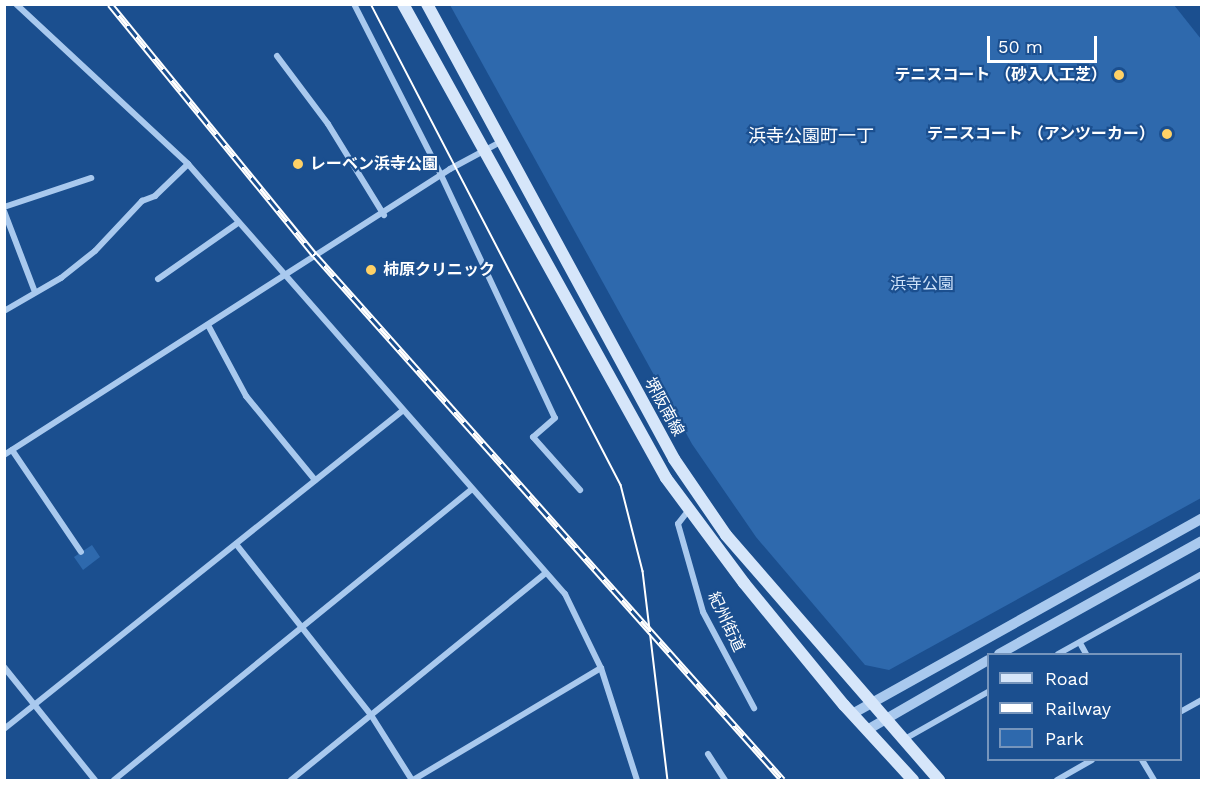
<!DOCTYPE html>
<meta charset="utf-8">
<style>
body{margin:0}
#map{position:relative;width:1206px;height:785px;overflow:hidden;background:#1b4f8f;font-family:"Work Sans","Noto Sans JP",sans-serif}
div>[style]{position:absolute}
.green>*{inset:0;background:#2e69ad}
.minor>*{height:6px;margin:-3px;padding:0 3px;transform-origin:3px;border-radius:3px;background:#a9c9ee}
.tertiary>*{height:10px;margin:-5px;padding:0 5px;transform-origin:5px;border-radius:5px;background:#a9c9ee}
.secondary>*{height:12px;margin:-6px;padding:0 6px;transform-origin:6px;border-radius:6px;background:#d6e6fa}
.tram>*{height:1.5px;margin:-0.75px;padding:0 0.75px;transform-origin:0.75px;border-radius:0.75px;background:#fff}
.rail>*{height:7px;margin-top:-3.5px;transform-origin:0;background:repeating-linear-gradient(90deg,#1b4f8f 0 14px,#fff 0 28px);box-sizing:border-box;border-block:2px solid #fff}
.dots>*{width:16px;height:16px;translate:-50% -50%;box-sizing:border-box;border:3px solid #1b4f8f;border-radius:50%}
span{translate:-50% -50%;white-space:nowrap;text-align:center;line-height:1.15;-webkit-text-stroke:4.5px #1b4f8f;paint-order:stroke}
.poi-label{font-size:16px;color:#fff;font-weight:700}
.right{translate:-100% -50%;text-align:right}
.left{translate:0 -50%;text-align:left}
.park-label{font-size:16px;color:#cfe3fa}
.street-label{font-size:16px;color:#fff}
.neighbourhood-label{font-size:18px;color:#fff}
.frame{position:absolute;inset:0;border:6px solid #fff;pointer-events:none}
.legend{position:absolute;left:987px;top:653px;width:195px;height:108px;box-sizing:border-box;background:#1b4f8f;border:2px solid #7695bc;margin:0;padding:8px 10px;list-style:none;font-size:18px;color:#fff}
.legend li{display:flex;align-items:center;gap:12px;height:30px}
.legend b{width:30px;border:2px solid #7695bc}
.scale{position:absolute;left:987px;top:36px;width:110px;height:27px;box-sizing:border-box;border:3px solid #fff;border-top:0;padding-left:8px;font-size:18px;line-height:21px;white-space:nowrap;color:#fff;-webkit-text-stroke:4px #1b4f8f;paint-order:stroke}
</style>
<div id="map">
<div class="green">
<div style="clip-path:polygon(450px 5px,1174px 5px,1201px 39px,1201px 498px,889px 670px,865px 665px,756px 537px,692px 444px)"></div>
<div style="clip-path:polygon(92px 545px,100px 557px,83px 570px,74px 557px)"></div>
</div>
<div class="minor">
<div style="left:16px;top:4px;width:235px;rotate:42.9deg"></div>
<div style="left:188px;top:164px;width:572px;rotate:48.76deg"></div>
<div style="left:565px;top:594px;width:82px;rotate:64.1deg"></div>
<div style="left:601px;top:668px;width:118px;rotate:72.2deg"></div>
<div style="left:354px;top:4px;width:192px;rotate:63deg"></div>
<div style="left:441px;top:175px;width:268px;rotate:64.9deg"></div>
<div style="left:555px;top:418px;width:29px;rotate:139deg"></div>
<div style="left:533px;top:437px;width:71px;rotate:48.4deg"></div>
<div style="left:277px;top:56px;width:85px;rotate:53.1deg"></div>
<div style="left:328px;top:124px;width:107px;rotate:58.4deg"></div>
<div style="left:4px;top:207px;width:92px;rotate:-18.4deg"></div>
<div style="left:4px;top:211px;width:87px;rotate:69.1deg"></div>
<div style="left:158px;top:279px;width:98px;rotate:-35deg"></div>
<div style="left:4px;top:311px;width:66px;rotate:-30.1deg"></div>
<div style="left:61px;top:278px;width:43px;rotate:-38.5deg"></div>
<div style="left:95px;top:251px;width:69px;rotate:-46.8deg"></div>
<div style="left:142px;top:201px;width:14px;rotate:-21deg"></div>
<div style="left:155px;top:196px;width:46px;rotate:-44.1deg"></div>
<div style="left:208px;top:325px;width:81px;rotate:61.8deg"></div>
<div style="left:246px;top:396px;width:109px;rotate:50.6deg"></div>
<div style="left:12px;top:450px;width:123px;rotate:55.9deg"></div>
<div style="left:4px;top:455px;width:530px;rotate:-32.67deg"></div>
<div style="left:450px;top:169px;width:59px;rotate:-28.3deg"></div>
<div style="left:688px;top:511px;width:16px;rotate:128deg"></div>
<div style="left:678px;top:524px;width:91px;rotate:74.1deg"></div>
<div style="left:703px;top:612px;width:109px;rotate:62deg"></div>
<div style="left:236px;top:544px;width:218px;rotate:51.7deg"></div>
<div style="left:371px;top:715px;width:77px;rotate:57.8deg"></div>
<div style="left:1080px;top:643px;width:13px;rotate:61deg"></div>
<div style="left:1058px;top:654px;width:165px;rotate:-29.1deg"></div>
<div style="left:4px;top:667px;width:145px;rotate:51.2deg"></div>
<div style="left:1180px;top:712px;width:25px;rotate:-29deg"></div>
<div style="left:4px;top:729px;width:509px;rotate:-38.62deg"></div>
<div style="left:903px;top:740px;width:98px;rotate:-29.5deg"></div>
<div style="left:708px;top:754px;width:31px;rotate:57deg"></div>
<div style="left:1142px;top:760px;width:23px;rotate:59deg"></div>
<div style="left:114px;top:780px;width:460px;rotate:-39.1deg"></div>
<div style="left:291px;top:780px;width:328px;rotate:-39.1deg"></div>
<div style="left:413px;top:780px;width:219px;rotate:-30.8deg"></div>
<div style="left:1057px;top:780px;width:40px;rotate:-29.7deg"></div>
</div>
<div class="tertiary">
<div style="left:999px;top:654px;width:232px;rotate:-29.1deg"></div>
<div style="left:852px;top:714px;width:401px;rotate:-29.2deg"></div>
<div style="left:867px;top:730px;width:140px;rotate:-30deg"></div>
</div>
<div class="secondary">
<div style="left:403px;top:4px;width:542px;rotate:60.98deg"></div>
<div style="left:666px;top:478px;width:131px;rotate:53.4deg"></div>
<div style="left:744px;top:583px;width:158px;rotate:50.7deg"></div>
<div style="left:844px;top:705px;width:102px;rotate:47.4deg"></div>
<div style="left:427px;top:4px;width:518px;rotate:61.5deg"></div>
<div style="left:674px;top:459px;width:92px;rotate:55.6deg"></div>
<div style="left:726px;top:535px;width:325px;rotate:49deg"></div>
</div>
<div class="tram">
<div style="left:371px;top:4px;width:542px;rotate:62.54deg"></div>
<div style="left:621px;top:485px;width:89px;rotate:75.7deg"></div>
<div style="left:643px;top:571px;width:210px;rotate:83.2deg"></div>
</div>
<div class="rail">
<div style="left:110px;top:4px;width:324px;rotate:50.8deg"></div>
<div style="left:315px;top:255px;width:703px;rotate:48.29deg"></div>
</div>
<div class="dots">
<div style="left:1119px;top:75px;background:#ffd166"></div>
<div style="left:1167px;top:134px;background:#ffd166"></div>
<div style="left:298px;top:164px;background:#ffd166"></div>
<div style="left:371px;top:270px;background:#ffd166"></div>
</div>
<div class="poi-label">
<span class="right" style="left:1107px;top:75px">テニスコート （砂入人工芝）</span>
<span class="right" style="left:1155px;top:134px">テニスコート （アンツーカー）</span>
<span class="left" style="left:310px;top:164px">レーベン浜寺公園</span>
<span class="left" style="left:383px;top:270px">柿原クリニック</span>
</div>
<div class="park-label">
<span style="left:922px;top:284px">浜寺公園</span>
</div>
<div class="street-label">
<span style="left:664px;top:407px;rotate:61deg">堺阪南線</span>
<span style="left:726px;top:622px;rotate:65deg">紀州街道</span>
</div>
<div class="neighbourhood-label">
<span style="left:811px;top:136px">浜寺公園町一丁</span>
</div>
<div class="frame"></div>
<ul class="legend">
<li><b style="height:8px;background:#d6e6fa"></b>Road</li>
<li><b style="height:8px;background:#fff"></b>Railway</li>
<li><b style="height:16px;background:#2e69ad"></b>Park</li>
</ul>
<div class="scale">50 m</div>
</div>
